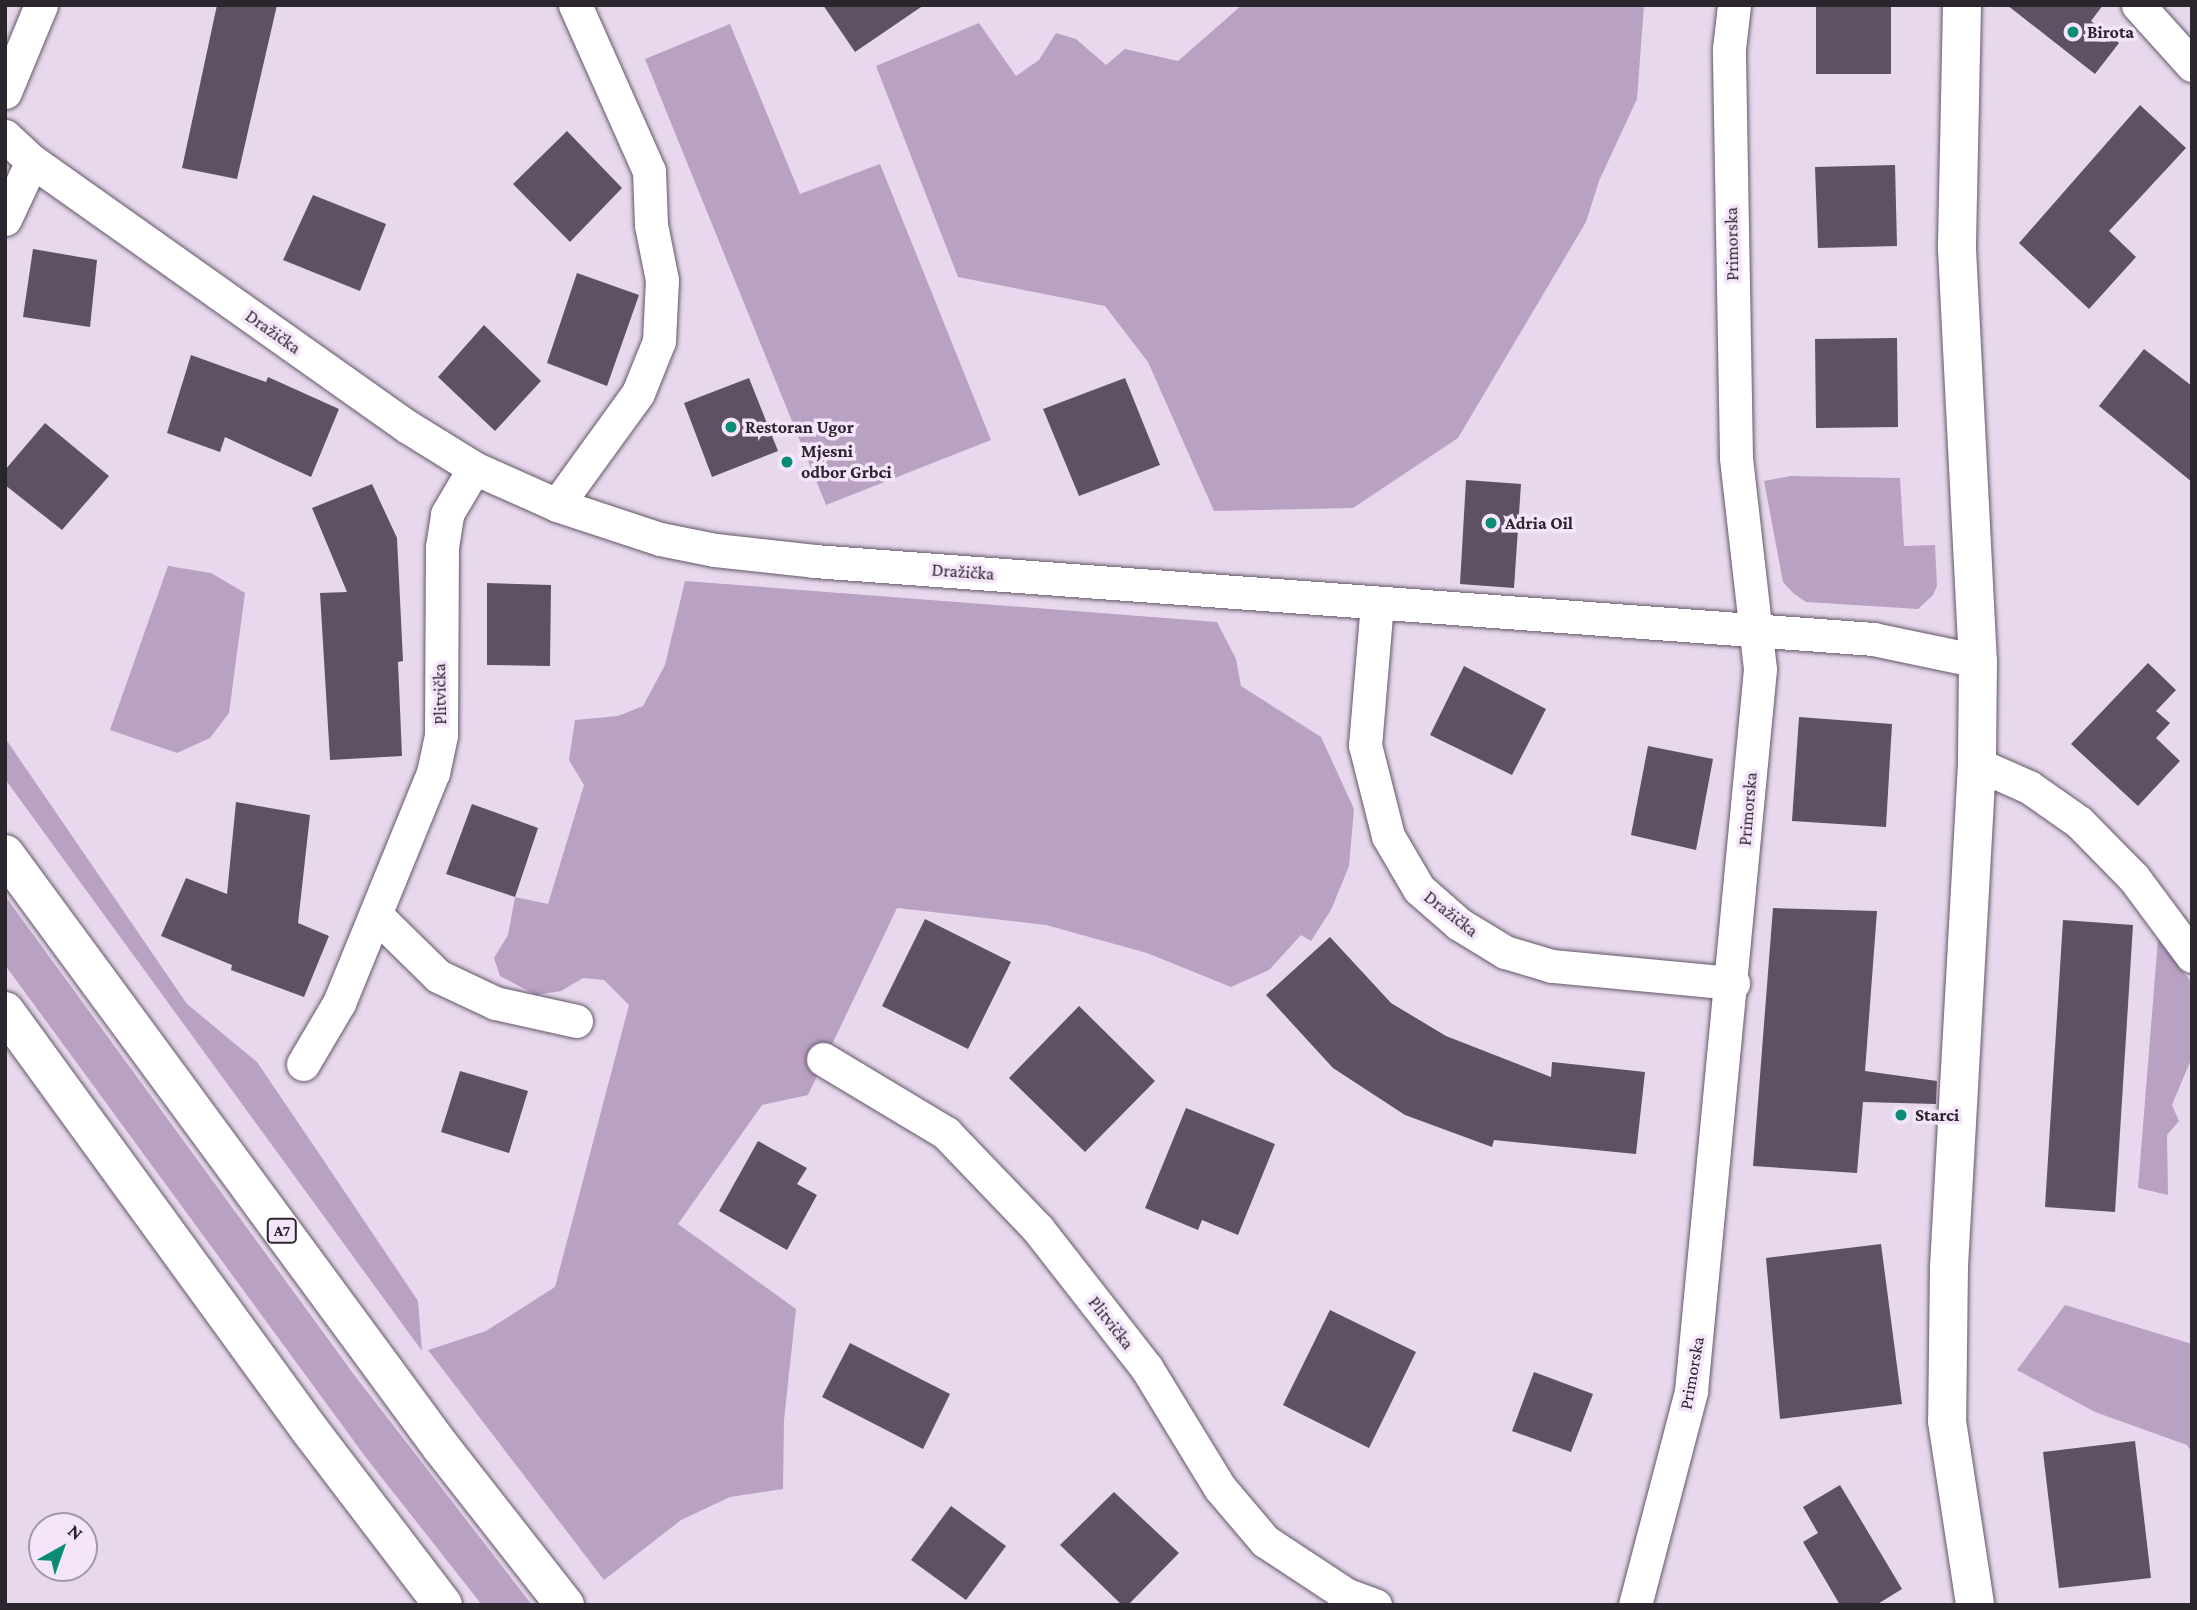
<!DOCTYPE html>
<meta charset="utf-8">
<style>
body{margin:0}
#map{position:relative;width:2197px;height:1610px;overflow:hidden;background:#e7d8ed;font-family:"Crimson Pro",serif}
div>[style]{position:absolute}
.green>*{inset:0;background:#b9a1c2}
.building>*{inset:0;background:#5e5163}
.roads{filter:drop-shadow(0 0 2px #645769) drop-shadow(0 0 2px #645769)}
.minor>*{height:33px;margin:-16.5px;padding:0 16.5px;transform-origin:16.5px;border-radius:16.5px;background:#fff}
.tertiary>*{height:38px;margin:-19px;padding:0 19px;transform-origin:19px;border-radius:19px;background:#fff}
.trunk>*{height:38px;margin:-19px;padding:0 19px;transform-origin:19px;border-radius:19px;background:#fff}
.dots>*{width:19px;height:19px;translate:-50% -50%;box-sizing:border-box;border:4px solid #f4e5fa;border-radius:50%}
span{translate:-50% -50%;white-space:nowrap;text-align:center;line-height:1.15;-webkit-text-stroke:7px #f4e5fa;paint-order:stroke}
.shield-label span{padding:2px 5px;background:#f4e5fa;border:2px solid;border-radius:5px;-webkit-text-stroke-width:0}
.shield-label{font-size:16px;color:#2b252d;font-weight:700}
.poi-label{font-size:18px;color:#2b252d;font-weight:700}
.left{translate:0 -50%;text-align:left}
.street-label{font-size:18px;color:#2b252d}
.frame{position:absolute;inset:0;border:7px solid #2b252d;pointer-events:none}
.north{position:absolute;left:28px;top:1512px;width:70px;height:70px;box-sizing:border-box;background:#f4e5fa;border:2px solid #a498a8;border-radius:50%;rotate:40deg;font-size:19px;font-weight:700;line-height:28px;text-align:center;color:#2b252d}
.north::after{content:'';display:block;margin:auto;width:24px;height:32px;background:#088d74;clip-path:polygon(50% 0,100% 100%,50% 72%,0 100%)}
</style>
<div id="map">
<div class="green">
<div style="clip-path:polygon(1242px 5px,1644px 5px,1637px 99px,1599px 181px,1586px 222px,1458px 438px,1353px 508px,1214px 511px,1148px 362px,1105px 306px,958px 277px,876px 66px,979px 23px,1016px 76px,1039px 60px,1056px 33px,1076px 39px,1106px 65px,1125px 49px,1178px 61px)"></div>
<div style="clip-path:polygon(730px 24px,800px 194px,880px 164px,991px 440px,826px 505px,645px 59px)"></div>
<div style="clip-path:polygon(1791px 476px,1900px 478px,1904px 546px,1935px 545px,1937px 586px,1933px 595px,1918px 609px,1806px 602px,1793px 593px,1783px 582px,1764px 481px)"></div>
<div style="clip-path:polygon(168px 566px,211px 573px,245px 593px,229px 713px,210px 738px,177px 753px,110px 730px)"></div>
<div style="clip-path:polygon(685px 581px,1217px 622px,1236px 659px,1241px 686px,1321px 737px,1354px 809px,1349px 866px,1331px 910px,1311px 941px,1301px 935px,1269px 970px,1231px 987px,1147px 953px,1046px 925px,897px 908px,808px 1095px,762px 1105px,678px 1224px,796px 1309px,784px 1420px,783px 1489px,730px 1497px,681px 1520px,604px 1580px,428px 1350px,486px 1331px,555px 1287px,629px 1005px,604px 980px,583px 978px,561px 991px,536px 995px,500px 976px,494px 958px,508px 935px,515px 897px,548px 904px,584px 785px,569px 760px,575px 720px,618px 716px,643px 706px,665px 665px)"></div>
<div style="clip-path:polygon(5px 738px,187px 1004px,257px 1062px,320px 1155px,418px 1301px,422px 1351px,5px 779px)"></div>
<div style="clip-path:polygon(5px 896px,355px 1376px,532px 1605px,482px 1605px,367px 1459px,5px 965px)"></div>
<div style="clip-path:polygon(2158px 939px,2192px 983px,2192px 1057px,2172px 1105px,2179px 1121px,2167px 1135px,2168px 1195px,2138px 1188px)"></div>
<div style="clip-path:polygon(2065px 1305px,2192px 1344px,2192px 1453px,2187px 1445px,2095px 1412px,2017px 1370px)"></div>
</div>
<div class="building">
<div style="clip-path:polygon(217px 5px,277px 5px,237px 179px,182px 168px)"></div>
<div style="clip-path:polygon(823px 5px,924px 5px,855px 52px)"></div>
<div style="clip-path:polygon(1816px 5px,1891px 5px,1891px 74px,1816px 74px)"></div>
<div style="clip-path:polygon(2007px 5px,2103px 5px,2091px 21px,2119px 43px,2095px 74px)"></div>
<div style="clip-path:polygon(2140px 105px,2186px 148px,2109px 231px,2136px 257px,2089px 309px,2019px 243px)"></div>
<div style="clip-path:polygon(567px 131px,622px 188px,570px 242px,513px 184px)"></div>
<div style="clip-path:polygon(1895px 165px,1897px 246px,1818px 248px,1815px 167px)"></div>
<div style="clip-path:polygon(313px 195px,386px 224px,360px 291px,283px 260px)"></div>
<div style="clip-path:polygon(33px 249px,97px 260px,90px 327px,23px 317px)"></div>
<div style="clip-path:polygon(577px 273px,639px 295px,607px 386px,547px 363px)"></div>
<div style="clip-path:polygon(484px 325px,541px 381px,495px 431px,438px 377px)"></div>
<div style="clip-path:polygon(1897px 338px,1898px 427px,1816px 428px,1815px 339px)"></div>
<div style="clip-path:polygon(2144px 349px,2192px 386px,2192px 482px,2099px 406px)"></div>
<div style="clip-path:polygon(191px 355px,266px 382px,268px 377px,339px 409px,311px 477px,225px 437px,220px 452px,167px 433px)"></div>
<div style="clip-path:polygon(749px 378px,778px 451px,712px 477px,684px 403px)"></div>
<div style="clip-path:polygon(1125px 378px,1160px 465px,1079px 496px,1043px 409px)"></div>
<div style="clip-path:polygon(45px 423px,109px 476px,62px 530px,5px 485px,5px 470px)"></div>
<div style="clip-path:polygon(1466px 480px,1521px 484px,1514px 588px,1460px 584px)"></div>
<div style="clip-path:polygon(372px 484px,397px 538px,403px 661px,398px 662px,402px 756px,330px 760px,320px 593px,347px 592px,312px 508px)"></div>
<div style="clip-path:polygon(487px 583px,551px 585px,550px 666px,487px 665px)"></div>
<div style="clip-path:polygon(2148px 663px,2176px 690px,2156px 711px,2170px 723px,2156px 738px,2180px 761px,2138px 806px,2071px 744px)"></div>
<div style="clip-path:polygon(1464px 666px,1546px 709px,1512px 775px,1430px 735px)"></div>
<div style="clip-path:polygon(1799px 717px,1892px 724px,1886px 827px,1792px 821px)"></div>
<div style="clip-path:polygon(1648px 746px,1713px 759px,1696px 850px,1631px 835px)"></div>
<div style="clip-path:polygon(236px 802px,310px 815px,298px 923px,329px 936px,304px 997px,231px 970px,232px 965px,161px 936px,186px 878px,227px 894px)"></div>
<div style="clip-path:polygon(472px 804px,538px 828px,515px 897px,446px 874px)"></div>
<div style="clip-path:polygon(1773px 908px,1877px 911px,1865px 1071px,1937px 1081px,1936px 1104px,1863px 1102px,1857px 1173px,1753px 1166px)"></div>
<div style="clip-path:polygon(925px 919px,1011px 962px,968px 1049px,882px 1006px)"></div>
<div style="clip-path:polygon(2063px 920px,2133px 925px,2115px 1212px,2045px 1207px)"></div>
<div style="clip-path:polygon(1330px 937px,1391px 1003px,1446px 1036px,1551px 1077px,1552px 1062px,1645px 1072px,1636px 1154px,1494px 1140px,1492px 1147px,1405px 1115px,1333px 1068px,1266px 995px)"></div>
<div style="clip-path:polygon(1079px 1006px,1155px 1081px,1085px 1152px,1009px 1078px)"></div>
<div style="clip-path:polygon(460px 1071px,528px 1091px,509px 1153px,441px 1132px)"></div>
<div style="clip-path:polygon(1186px 1108px,1275px 1144px,1238px 1235px,1202px 1220px,1198px 1230px,1145px 1208px)"></div>
<div style="clip-path:polygon(758px 1141px,807px 1168px,797px 1184px,817px 1195px,787px 1250px,719px 1211px)"></div>
<div style="clip-path:polygon(1881px 1244px,1902px 1404px,1780px 1419px,1766px 1258px)"></div>
<div style="clip-path:polygon(1330px 1310px,1416px 1352px,1369px 1448px,1283px 1405px)"></div>
<div style="clip-path:polygon(850px 1343px,950px 1394px,923px 1449px,822px 1397px)"></div>
<div style="clip-path:polygon(1534px 1372px,1593px 1394px,1571px 1452px,1512px 1431px)"></div>
<div style="clip-path:polygon(2135px 1441px,2151px 1578px,2059px 1588px,2043px 1452px)"></div>
<div style="clip-path:polygon(1840px 1485px,1902px 1589px,1876px 1605px,1840px 1605px,1803px 1542px,1818px 1533px,1803px 1507px)"></div>
<div style="clip-path:polygon(1114px 1492px,1179px 1553px,1128px 1605px,1122px 1605px,1060px 1545px)"></div>
<div style="clip-path:polygon(951px 1506px,1006px 1546px,966px 1600px,911px 1560px)"></div>
</div>
<div class="roads">
<div class="minor">
<div style="left:2138px;top:5px;width:81px;rotate:48deg"></div>
<div style="left:5px;top:92px;width:94px;rotate:-67.5deg"></div>
<div style="left:5px;top:136px;width:37px;rotate:43deg"></div>
<div style="left:32px;top:161px;width:461px;rotate:35.3deg"></div>
<div style="left:408px;top:427px;width:78px;rotate:31.8deg"></div>
<div style="left:474px;top:468px;width:91px;rotate:24deg"></div>
<div style="left:557px;top:505px;width:108px;rotate:18.3deg"></div>
<div style="left:660px;top:539px;width:56px;rotate:11.3deg"></div>
<div style="left:715px;top:550px;width:100px;rotate:6.3deg"></div>
<div style="left:814px;top:561px;width:1062px;rotate:4.21deg"></div>
<div style="left:1873px;top:639px;width:107px;rotate:11.8deg"></div>
<div style="left:5px;top:219px;width:64px;rotate:-65deg"></div>
<div style="left:557px;top:505px;width:138px;rotate:-54.1deg"></div>
<div style="left:638px;top:393px;width:56px;rotate:-68deg"></div>
<div style="left:659px;top:341px;width:61px;rotate:-87.2deg"></div>
<div style="left:662px;top:280px;width:56px;rotate:-101.3deg"></div>
<div style="left:651px;top:225px;width:54px;rotate:-92.1deg"></div>
<div style="left:649px;top:171px;width:182px;rotate:-114deg"></div>
<div style="left:1377px;top:603px;width:143px;rotate:94.8deg"></div>
<div style="left:1365px;top:745px;width:94px;rotate:75.8deg"></div>
<div style="left:1388px;top:836px;width:61px;rotate:59.7deg"></div>
<div style="left:1419px;top:889px;width:53px;rotate:41.2deg"></div>
<div style="left:1459px;top:924px;width:54px;rotate:31.3deg"></div>
<div style="left:1505px;top:952px;width:49px;rotate:16.6deg"></div>
<div style="left:1552px;top:966px;width:182px;rotate:5.4deg"></div>
<div style="left:1977px;top:764px;width:57px;rotate:23.9deg"></div>
<div style="left:2029px;top:787px;width:61px;rotate:35deg"></div>
<div style="left:2079px;top:822px;width:78px;rotate:45.5deg"></div>
<div style="left:2134px;top:878px;width:97px;rotate:53.4deg"></div>
<div style="left:376px;top:915px;width:87px;rotate:44.5deg"></div>
<div style="left:438px;top:976px;width:63px;rotate:25.3deg"></div>
<div style="left:495px;top:1003px;width:83px;rotate:12.5deg"></div>
<div style="left:823px;top:1059px;width:144px;rotate:31deg"></div>
<div style="left:946px;top:1133px;width:133px;rotate:46.2deg"></div>
<div style="left:1038px;top:1229px;width:175px;rotate:52deg"></div>
<div style="left:1146px;top:1367px;width:142px;rotate:58.6deg"></div>
<div style="left:1220px;top:1488px;width:70px;rotate:49.7deg"></div>
<div style="left:1265px;top:1541px;width:98px;rotate:33.4deg"></div>
<div style="left:1347px;top:1595px;width:30px;rotate:20deg"></div>
<div style="left:303px;top:1064px;width:71px;rotate:-59.5deg"></div>
<div style="left:339px;top:1003px;width:248px;rotate:-67.8deg"></div>
<div style="left:433px;top:773px;width:39px;rotate:-78deg"></div>
<div style="left:441px;top:735px;width:188px;rotate:-89.7deg"></div>
<div style="left:442px;top:547px;width:33px;rotate:-81deg"></div>
<div style="left:447px;top:514px;width:53px;rotate:-59.6deg"></div>
<div style="left:1635px;top:1605px;width:221px;rotate:-75.3deg"></div>
<div style="left:1691px;top:1391px;width:725px;rotate:-84.54deg"></div>
<div style="left:1760px;top:669px;width:213px;rotate:-96.5deg"></div>
<div style="left:1736px;top:457px;width:408px;rotate:-91deg"></div>
<div style="left:1729px;top:49px;width:44px;rotate:-83.5deg"></div>
</div>
<div class="tertiary">
<div style="left:1962px;top:5px;width:244px;rotate:91.2deg"></div>
<div style="left:1957px;top:249px;width:413px;rotate:87.1deg"></div>
<div style="left:1978px;top:661px;width:103px;rotate:90.6deg"></div>
<div style="left:1977px;top:764px;width:504px;rotate:93.19deg"></div>
<div style="left:1949px;top:1267px;width:154px;rotate:90.7deg"></div>
<div style="left:1947px;top:1421px;width:186px;rotate:81.3deg"></div>
</div>
<div class="trunk">
<div style="left:5px;top:854px;width:736px;rotate:53.68deg"></div>
<div style="left:441px;top:1447px;width:201px;rotate:51.9deg"></div>
<div style="left:5px;top:1011px;width:517px;rotate:53.97deg"></div>
<div style="left:309px;top:1429px;width:221px;rotate:52.7deg"></div>
</div>
</div>
<div class="dots">
<div style="left:2073px;top:32px;background:#088d74"></div>
<div style="left:731px;top:427px;background:#088d74"></div>
<div style="left:787px;top:462px;background:#088d74"></div>
<div style="left:1491px;top:523px;background:#088d74"></div>
<div style="left:1901px;top:1115px;background:#088d74"></div>
</div>
<div class="shield-label">
<span style="left:282px;top:1231px">A7</span>
</div>
<div class="poi-label">
<span class="left" style="left:2087px;top:32px">Birota</span>
<span class="left" style="left:745px;top:427px">Restoran Ugor</span>
<span class="left" style="left:801px;top:462px">Mjesni<br>odbor Grbci</span>
<span class="left" style="left:1505px;top:523px">Adria Oil</span>
<span class="left" style="left:1915px;top:1115px">Starci</span>
</div>
<div class="street-label">
<span style="left:1732px;top:244px;rotate:-91deg">Primorska</span>
<span style="left:273px;top:332px;rotate:35deg">Dražička</span>
<span style="left:963px;top:572px;rotate:4deg">Dražička</span>
<span style="left:440px;top:694px;rotate:-91deg">Plitvička</span>
<span style="left:1748px;top:809px;rotate:-85deg">Primorska</span>
<span style="left:1451px;top:914px;rotate:38deg">Dražička</span>
<span style="left:1111px;top:1323px;rotate:52deg">Plitvička</span>
<span style="left:1692px;top:1373px;rotate:-80deg">Primorska</span>
</div>
<div class="frame"></div>
<div class="north">N</div>
</div>
